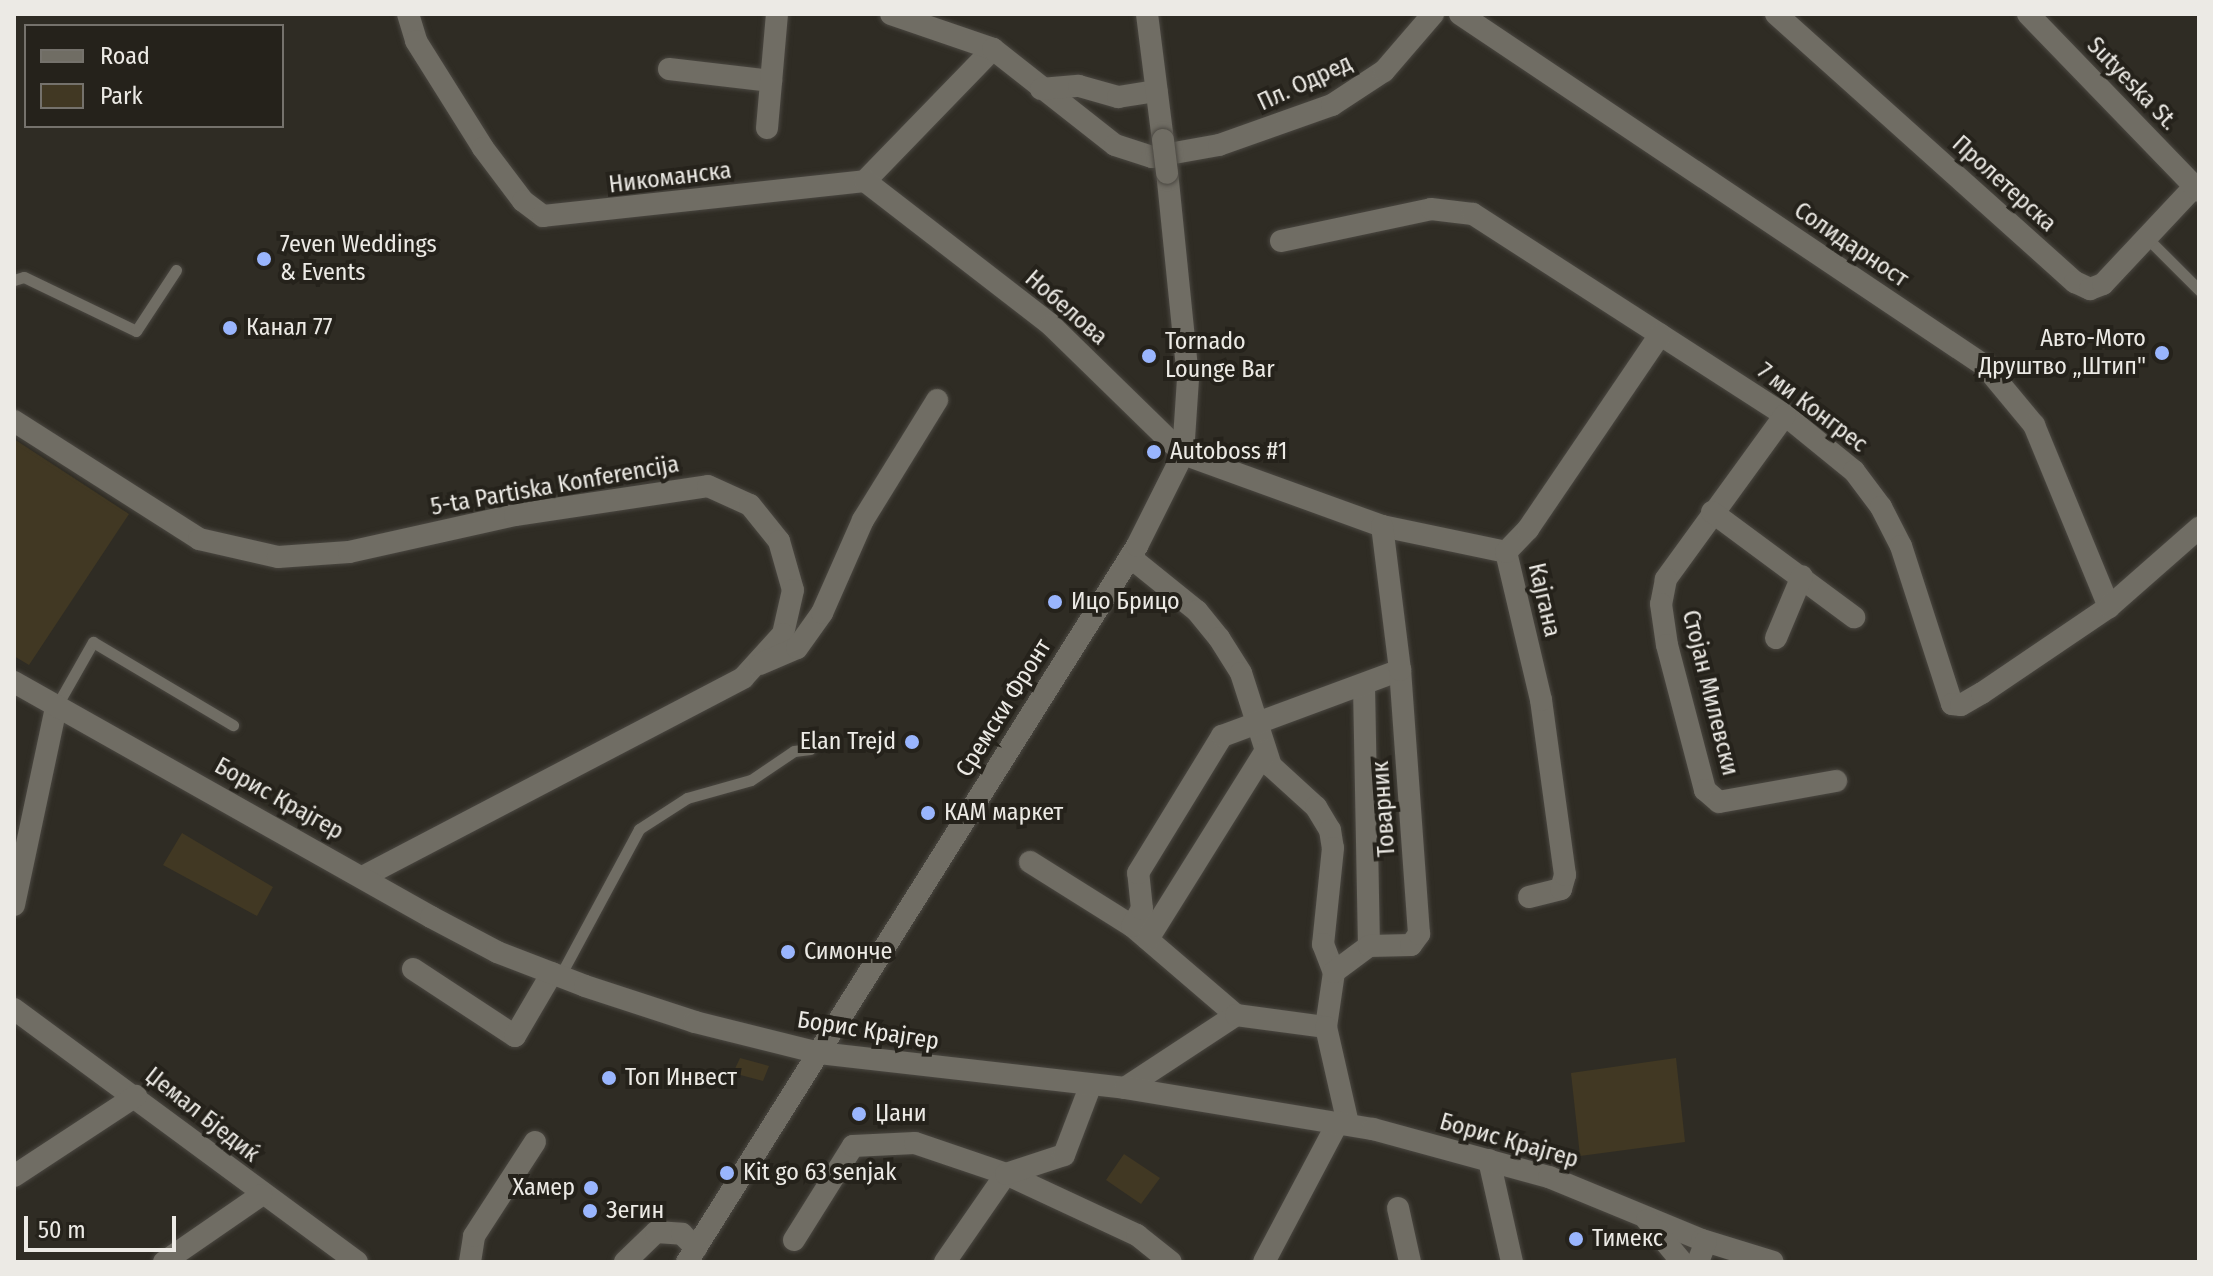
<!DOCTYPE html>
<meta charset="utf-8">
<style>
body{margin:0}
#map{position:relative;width:2213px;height:1276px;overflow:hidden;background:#2f2c24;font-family:"Fira Sans Condensed",sans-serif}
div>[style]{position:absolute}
.green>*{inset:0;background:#413823}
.roads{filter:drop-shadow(0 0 2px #4a4741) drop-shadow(0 0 2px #4a4741)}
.service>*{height:11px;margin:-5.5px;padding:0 5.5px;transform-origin:5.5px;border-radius:5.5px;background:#706d64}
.minor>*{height:22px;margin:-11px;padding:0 11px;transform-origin:11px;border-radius:11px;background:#706d64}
.tertiary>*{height:22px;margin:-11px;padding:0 11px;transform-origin:11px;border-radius:11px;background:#706d64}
.bridges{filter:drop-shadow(0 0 2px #4a4741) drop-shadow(0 0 2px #4a4741)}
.tertiary-bridge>*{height:22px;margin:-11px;padding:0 11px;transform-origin:11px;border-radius:11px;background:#706d64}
.dots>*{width:22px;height:22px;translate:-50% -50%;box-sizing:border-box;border:4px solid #25221b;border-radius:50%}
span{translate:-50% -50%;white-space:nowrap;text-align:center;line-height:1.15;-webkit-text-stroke:8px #25221b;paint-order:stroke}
.street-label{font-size:24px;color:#eceae5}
.poi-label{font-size:24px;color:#eceae5}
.left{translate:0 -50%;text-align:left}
.right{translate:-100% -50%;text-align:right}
.frame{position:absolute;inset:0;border:16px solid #eceae5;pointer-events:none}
.legend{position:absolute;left:24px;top:24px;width:260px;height:104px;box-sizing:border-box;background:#25221b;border:2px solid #75726c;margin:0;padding:10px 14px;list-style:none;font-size:24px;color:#eceae5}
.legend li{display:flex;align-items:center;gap:16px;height:40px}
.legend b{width:40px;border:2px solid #75726c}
.scale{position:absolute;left:24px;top:1216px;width:152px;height:36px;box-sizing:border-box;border:4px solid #eceae5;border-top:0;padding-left:10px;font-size:24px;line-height:28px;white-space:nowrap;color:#eceae5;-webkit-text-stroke:6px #25221b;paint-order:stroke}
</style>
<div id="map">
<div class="green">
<div style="clip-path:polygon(14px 439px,129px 514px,29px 665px,14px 656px)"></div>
<div style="clip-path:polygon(182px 833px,273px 887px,257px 916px,163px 865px)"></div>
<div style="clip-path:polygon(740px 1058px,769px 1066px,763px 1081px,733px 1073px)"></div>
<div style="clip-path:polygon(1676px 1058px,1685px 1142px,1580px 1156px,1571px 1073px)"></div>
<div style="clip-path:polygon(1124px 1154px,1160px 1178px,1141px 1204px,1106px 1180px)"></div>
</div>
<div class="roads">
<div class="service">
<div style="left:2147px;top:238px;width:74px;rotate:45deg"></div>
<div style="left:14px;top:280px;width:10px;rotate:-17deg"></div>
<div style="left:24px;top:277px;width:124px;rotate:25.7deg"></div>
<div style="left:136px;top:331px;width:73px;rotate:-56.7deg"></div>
<div style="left:56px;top:707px;width:75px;rotate:-60.4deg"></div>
<div style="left:93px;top:642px;width:163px;rotate:30.7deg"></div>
<div style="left:560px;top:976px;width:167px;rotate:-61.7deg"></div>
<div style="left:639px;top:829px;width:57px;rotate:-32.9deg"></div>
<div style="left:687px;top:798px;width:66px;rotate:-15.7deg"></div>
<div style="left:751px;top:780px;width:52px;rotate:-34deg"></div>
<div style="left:794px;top:751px;width:16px;rotate:-7deg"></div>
</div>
<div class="minor">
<div style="left:408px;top:14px;width:28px;rotate:73deg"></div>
<div style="left:416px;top:41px;width:126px;rotate:57.9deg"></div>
<div style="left:483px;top:148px;width:66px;rotate:53deg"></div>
<div style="left:523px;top:201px;width:25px;rotate:37deg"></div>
<div style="left:543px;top:216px;width:324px;rotate:-6.2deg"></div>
<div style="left:865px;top:181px;width:184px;rotate:-45.9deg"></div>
<div style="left:891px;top:14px;width:108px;rotate:18.9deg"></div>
<div style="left:993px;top:49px;width:155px;rotate:38.2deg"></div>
<div style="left:1115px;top:145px;width:39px;rotate:18deg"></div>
<div style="left:1152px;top:157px;width:68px;rotate:-10.2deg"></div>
<div style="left:1219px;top:145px;width:120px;rotate:-19.5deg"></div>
<div style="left:1332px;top:105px;width:62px;rotate:-33.2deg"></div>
<div style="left:1384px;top:71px;width:75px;rotate:-49.3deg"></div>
<div style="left:1460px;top:14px;width:632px;rotate:33.84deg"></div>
<div style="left:1985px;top:366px;width:77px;rotate:50.3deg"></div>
<div style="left:2034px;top:425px;width:197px;rotate:67.6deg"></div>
<div style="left:1776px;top:14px;width:402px;rotate:41.9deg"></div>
<div style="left:2075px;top:282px;width:17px;rotate:25deg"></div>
<div style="left:2090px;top:289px;width:14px;rotate:-21deg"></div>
<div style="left:2103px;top:284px;width:134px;rotate:-46.8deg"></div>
<div style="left:669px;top:69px;width:103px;rotate:6.7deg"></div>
<div style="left:1041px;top:89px;width:38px;rotate:-5deg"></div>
<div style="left:1079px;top:86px;width:41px;rotate:15.8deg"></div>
<div style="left:1118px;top:97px;width:39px;rotate:-9deg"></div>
<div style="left:767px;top:128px;width:114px;rotate:-85deg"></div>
<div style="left:865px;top:181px;width:235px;rotate:37.7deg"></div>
<div style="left:1051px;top:325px;width:185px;rotate:44.3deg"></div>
<div style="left:1183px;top:454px;width:212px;rotate:19.9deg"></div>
<div style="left:1382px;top:526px;width:127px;rotate:11.8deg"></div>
<div style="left:1281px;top:241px;width:153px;rotate:-12deg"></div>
<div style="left:1431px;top:209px;width:42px;rotate:6.8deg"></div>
<div style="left:1473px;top:214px;width:371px;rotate:32.8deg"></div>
<div style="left:1785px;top:415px;width:89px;rotate:39.1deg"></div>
<div style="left:1854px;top:471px;width:45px;rotate:53.1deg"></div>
<div style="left:1881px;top:507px;width:44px;rotate:62.9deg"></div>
<div style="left:1901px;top:546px;width:166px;rotate:72.1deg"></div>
<div style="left:1952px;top:704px;width:9px;rotate:6deg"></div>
<div style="left:1961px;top:705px;width:24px;rotate:-30deg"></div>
<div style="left:1982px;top:693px;width:153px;rotate:-34.1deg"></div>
<div style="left:2109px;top:607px;width:120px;rotate:-41.3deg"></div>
<div style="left:1785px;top:415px;width:203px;rotate:126deg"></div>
<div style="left:1666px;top:579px;width:25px;rotate:101deg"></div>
<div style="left:1661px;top:604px;width:41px;rotate:81.7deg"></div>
<div style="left:1667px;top:645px;width:150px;rotate:75.3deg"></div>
<div style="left:1705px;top:790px;width:18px;rotate:41deg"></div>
<div style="left:1719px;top:802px;width:119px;rotate:-10.2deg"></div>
<div style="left:14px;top:421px;width:219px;rotate:32.5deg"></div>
<div style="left:199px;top:539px;width:81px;rotate:12.8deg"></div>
<div style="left:278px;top:557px;width:71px;rotate:-4deg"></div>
<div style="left:349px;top:552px;width:170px;rotate:-12.6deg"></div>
<div style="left:515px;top:515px;width:195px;rotate:-8.5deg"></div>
<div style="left:708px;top:486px;width:46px;rotate:24.3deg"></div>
<div style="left:750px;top:505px;width:46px;rotate:51.1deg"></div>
<div style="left:779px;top:541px;width:51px;rotate:74.1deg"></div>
<div style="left:793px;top:590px;width:45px;rotate:102.8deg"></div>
<div style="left:783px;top:634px;width:59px;rotate:132.3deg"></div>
<div style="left:743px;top:678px;width:428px;rotate:152.4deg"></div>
<div style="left:1712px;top:512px;width:177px;rotate:36.5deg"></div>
<div style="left:1130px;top:557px;width:86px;rotate:38.9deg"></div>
<div style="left:1197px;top:611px;width:35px;rotate:51deg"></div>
<div style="left:1219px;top:638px;width:41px;rotate:57.8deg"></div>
<div style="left:1241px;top:673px;width:98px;rotate:72.1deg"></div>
<div style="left:1271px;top:766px;width:61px;rotate:42.3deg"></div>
<div style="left:1316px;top:807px;width:27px;rotate:59deg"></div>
<div style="left:1330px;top:830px;width:18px;rotate:81deg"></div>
<div style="left:1333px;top:848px;width:97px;rotate:95.9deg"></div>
<div style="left:1323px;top:944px;width:30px;rotate:69deg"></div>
<div style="left:1776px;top:638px;width:67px;rotate:-67.2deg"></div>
<div style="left:760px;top:664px;width:40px;rotate:-23.4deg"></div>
<div style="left:797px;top:648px;width:43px;rotate:-54.5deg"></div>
<div style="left:822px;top:613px;width:102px;rotate:-66.2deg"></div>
<div style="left:863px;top:520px;width:141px;rotate:-58.3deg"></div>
<div style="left:1364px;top:686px;width:260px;rotate:88.9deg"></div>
<div style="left:1030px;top:862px;width:120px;rotate:32.1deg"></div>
<div style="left:1132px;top:926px;width:137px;rotate:40.6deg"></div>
<div style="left:1529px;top:897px;width:33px;rotate:-14deg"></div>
<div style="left:1561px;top:889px;width:15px;rotate:-74deg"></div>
<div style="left:1565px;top:875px;width:177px;rotate:-97.8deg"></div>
<div style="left:1541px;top:700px;width:152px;rotate:-103.3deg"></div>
<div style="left:1506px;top:552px;width:32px;rotate:-46deg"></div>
<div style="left:1528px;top:529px;width:235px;rotate:-55.8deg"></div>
<div style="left:14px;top:905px;width:202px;rotate:-78deg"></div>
<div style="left:1132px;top:926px;width:20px;rotate:-60deg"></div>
<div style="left:1142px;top:909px;width:36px;rotate:-96deg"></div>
<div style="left:1138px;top:873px;width:161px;rotate:-58.5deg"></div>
<div style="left:1222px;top:736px;width:190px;rotate:-20.3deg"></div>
<div style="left:1148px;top:939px;width:221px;rotate:-58deg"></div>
<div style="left:413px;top:969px;width:122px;rotate:33.3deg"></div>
<div style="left:515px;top:1036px;width:73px;rotate:-59.6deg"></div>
<div style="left:14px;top:1009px;width:426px;rotate:36.4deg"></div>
<div style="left:1326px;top:1027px;width:56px;rotate:-81.7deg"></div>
<div style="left:1334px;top:972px;width:44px;rotate:-36.6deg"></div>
<div style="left:1369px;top:946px;width:42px;rotate:-1.4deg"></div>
<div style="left:1411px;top:945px;width:14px;rotate:-54deg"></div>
<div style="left:1419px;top:934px;width:265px;rotate:-94.1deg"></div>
<div style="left:1400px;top:670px;width:145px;rotate:-97.1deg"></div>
<div style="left:1125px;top:1088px;width:133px;rotate:-33.3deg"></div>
<div style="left:1236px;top:1015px;width:91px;rotate:7.6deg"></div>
<div style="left:1326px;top:1027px;width:99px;rotate:77.2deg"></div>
<div style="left:1489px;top:1160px;width:105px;rotate:77.3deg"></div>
<div style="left:14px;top:1176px;width:146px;rotate:-33.3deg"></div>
<div style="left:1398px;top:1208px;width:55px;rotate:77.5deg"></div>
<div style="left:794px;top:1240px;width:111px;rotate:-57.9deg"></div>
<div style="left:853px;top:1146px;width:62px;rotate:-2.8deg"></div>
<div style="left:915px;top:1143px;width:96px;rotate:18.8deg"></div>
<div style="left:1006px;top:1174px;width:145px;rotate:25deg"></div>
<div style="left:1137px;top:1235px;width:43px;rotate:38.5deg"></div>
<div style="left:164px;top:1262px;width:118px;rotate:-34.6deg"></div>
<div style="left:470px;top:1262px;width:26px;rotate:-81deg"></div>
<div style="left:474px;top:1236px;width:112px;rotate:-57deg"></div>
<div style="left:625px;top:1262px;width:43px;rotate:-44.1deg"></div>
<div style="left:656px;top:1232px;width:26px;rotate:4deg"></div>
<div style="left:682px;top:1234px;width:20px;rotate:45deg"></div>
<div style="left:945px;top:1262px;width:107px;rotate:-55.3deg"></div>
<div style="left:1006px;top:1174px;width:61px;rotate:-18.1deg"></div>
<div style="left:1064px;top:1155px;width:73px;rotate:-69.1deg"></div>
<div style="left:1264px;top:1262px;width:158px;rotate:-62.1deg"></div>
</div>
<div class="tertiary">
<div style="left:1147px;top:14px;width:127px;rotate:82.8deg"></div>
<div style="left:2028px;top:14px;width:246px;rotate:46deg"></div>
<div style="left:14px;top:682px;width:479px;rotate:29.4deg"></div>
<div style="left:431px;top:917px;width:75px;rotate:27.9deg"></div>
<div style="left:497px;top:952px;width:94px;rotate:21.1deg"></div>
<div style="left:585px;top:986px;width:116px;rotate:18.1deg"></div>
<div style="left:695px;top:1022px;width:128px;rotate:14deg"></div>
<div style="left:819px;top:1053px;width:308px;rotate:6.5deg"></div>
<div style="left:1125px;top:1088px;width:251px;rotate:9.4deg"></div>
<div style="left:1373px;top:1129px;width:182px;rotate:15.3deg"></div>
<div style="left:1549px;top:1177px;width:165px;rotate:22.4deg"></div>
<div style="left:1702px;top:1240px;width:74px;rotate:17.2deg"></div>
<div style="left:1647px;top:1220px;width:55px;rotate:50.2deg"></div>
<div style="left:687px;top:1262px;width:846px;rotate:-57.85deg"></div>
<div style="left:1137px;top:546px;width:103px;rotate:-63.4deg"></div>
<div style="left:1183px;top:454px;width:76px;rotate:-86.2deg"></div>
<div style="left:1188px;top:378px;width:206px;rotate:-95.8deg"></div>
<div style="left:1698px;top:1262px;width:22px;rotate:-69deg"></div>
</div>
</div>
<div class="bridges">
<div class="tertiary-bridge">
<div style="left:1163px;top:140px;width:33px;rotate:83deg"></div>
</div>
</div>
<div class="dots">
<div style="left:264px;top:259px;background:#99b5fd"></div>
<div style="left:230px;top:328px;background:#99b5fd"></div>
<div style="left:2162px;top:353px;background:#99b5fd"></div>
<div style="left:1149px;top:356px;background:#99b5fd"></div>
<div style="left:1154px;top:452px;background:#99b5fd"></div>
<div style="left:1055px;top:602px;background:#99b5fd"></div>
<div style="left:912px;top:742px;background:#99b5fd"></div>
<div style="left:928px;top:813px;background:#99b5fd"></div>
<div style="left:788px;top:952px;background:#99b5fd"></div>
<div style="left:609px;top:1078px;background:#99b5fd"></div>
<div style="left:859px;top:1114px;background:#99b5fd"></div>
<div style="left:727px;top:1173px;background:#99b5fd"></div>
<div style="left:591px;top:1188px;background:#99b5fd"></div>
<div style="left:590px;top:1211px;background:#99b5fd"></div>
<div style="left:1576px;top:1239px;background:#99b5fd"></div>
</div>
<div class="street-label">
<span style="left:1305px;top:83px;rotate:-25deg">Пл. Одред</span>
<span style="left:2132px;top:84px;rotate:46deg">Sutyeska St.</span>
<span style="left:670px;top:178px;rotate:-7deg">Никоманска</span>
<span style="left:2004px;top:184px;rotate:42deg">Пролетерска</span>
<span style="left:1851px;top:245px;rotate:34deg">Солидарност</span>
<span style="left:1066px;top:308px;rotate:41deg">Нобелова</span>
<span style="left:1812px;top:408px;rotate:37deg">7 ми Конгрес</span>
<span style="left:555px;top:486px;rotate:-10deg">5-ta Partiska Konferencija</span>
<span style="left:1544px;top:600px;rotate:77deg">Кајгана</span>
<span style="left:1710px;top:693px;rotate:76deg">Стојан Милевски</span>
<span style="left:1004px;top:708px;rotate:-58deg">Сремски Фронт</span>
<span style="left:279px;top:799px;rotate:29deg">Борис Крајгер</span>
<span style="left:1384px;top:809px;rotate:-94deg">Товарник</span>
<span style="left:868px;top:1031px;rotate:9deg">Борис Крајгер</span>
<span style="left:202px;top:1115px;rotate:38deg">Џемал Бједиќ</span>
<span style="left:1509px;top:1141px;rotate:16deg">Борис Крајгер</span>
</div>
<div class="poi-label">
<span class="left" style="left:280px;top:259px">7even Weddings<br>&amp; Events</span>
<span class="left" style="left:246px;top:328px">Канал 77</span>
<span class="right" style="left:2146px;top:353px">Авто-Мото<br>Друштво „Штип"</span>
<span class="left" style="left:1165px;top:356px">Tornado<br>Lounge Bar</span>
<span class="left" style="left:1170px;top:452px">Autoboss #1</span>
<span class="left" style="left:1071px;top:602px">Ицо Брицо</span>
<span class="right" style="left:896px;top:742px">Elan Trejd</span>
<span class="left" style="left:944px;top:813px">КАМ маркет</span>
<span class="left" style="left:804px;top:952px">Симонче</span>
<span class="left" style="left:625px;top:1078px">Топ Инвест</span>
<span class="left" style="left:875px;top:1114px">Џани</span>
<span class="left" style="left:743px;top:1173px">Kit go 63 senjak</span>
<span class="right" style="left:575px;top:1188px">Хамер</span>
<span class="left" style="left:606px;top:1211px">Зегин</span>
<span class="left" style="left:1592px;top:1239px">Тимекс</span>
</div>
<div class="frame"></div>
<ul class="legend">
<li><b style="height:10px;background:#706d64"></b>Road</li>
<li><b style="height:22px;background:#413823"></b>Park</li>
</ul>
<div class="scale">50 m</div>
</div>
